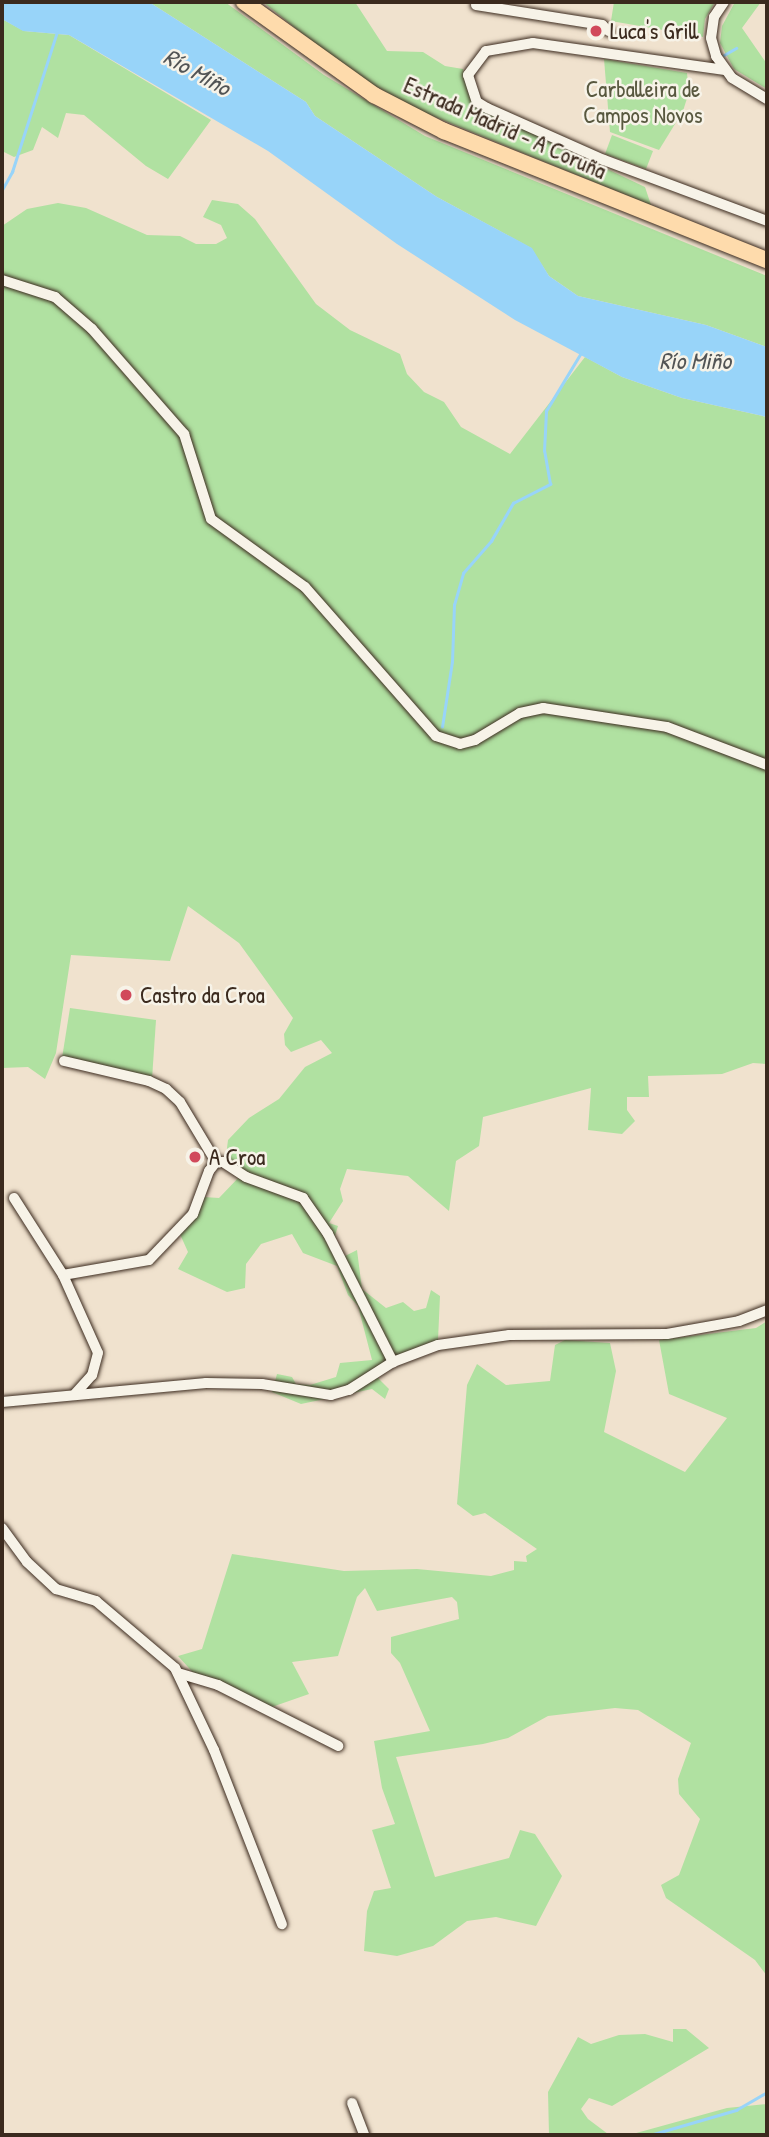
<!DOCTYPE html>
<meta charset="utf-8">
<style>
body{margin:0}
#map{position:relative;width:769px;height:2137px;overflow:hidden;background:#f0e2ce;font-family:"Patrick Hand",sans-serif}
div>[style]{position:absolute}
.green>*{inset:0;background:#b0e1a1}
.water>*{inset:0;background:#98d4f9}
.stream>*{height:2.5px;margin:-1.25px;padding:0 1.25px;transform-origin:1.25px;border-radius:1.25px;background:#98d4f9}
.roads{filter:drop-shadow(0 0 2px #3b2a1e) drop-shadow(0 0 2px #3b2a1e)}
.minor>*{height:10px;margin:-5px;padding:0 5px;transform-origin:5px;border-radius:5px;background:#f7f3e8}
.highway>*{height:16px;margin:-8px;padding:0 8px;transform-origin:8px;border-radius:8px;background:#fedbac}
.dots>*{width:19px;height:19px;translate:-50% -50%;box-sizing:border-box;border:4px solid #f7f3e8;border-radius:50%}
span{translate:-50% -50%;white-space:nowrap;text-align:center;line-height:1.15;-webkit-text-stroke:5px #f7f3e8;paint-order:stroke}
.poi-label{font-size:23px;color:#3b2a1e}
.left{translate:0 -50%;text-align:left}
.park-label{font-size:23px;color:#58583f}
.street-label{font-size:23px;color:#3b2a1e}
.water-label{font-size:24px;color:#525455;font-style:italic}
.frame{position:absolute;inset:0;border:4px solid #3b2a1e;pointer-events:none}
</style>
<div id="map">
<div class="green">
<div style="clip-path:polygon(149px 2px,225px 2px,324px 75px,425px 136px,767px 276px,767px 347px,706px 325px,578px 296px,549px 276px,531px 248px,437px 197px,315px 116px,306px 102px)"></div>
<div style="clip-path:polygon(263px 2px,355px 2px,387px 51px,423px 52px,445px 66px,463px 69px,468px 92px,477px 107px,645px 187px,651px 205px,423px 112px,351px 73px)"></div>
<div style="clip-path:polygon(614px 2px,715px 2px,705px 19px,703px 37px,611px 21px)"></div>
<div style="clip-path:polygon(735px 2px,761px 2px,742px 28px,767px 64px,767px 89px,734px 69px,720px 43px,722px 26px)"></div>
<div style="clip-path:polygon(2px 19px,24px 31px,69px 35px,211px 120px,168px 179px,146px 166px,84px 115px,66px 113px,58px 138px,42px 127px,33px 150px,14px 157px,2px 151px)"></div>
<div style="clip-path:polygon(604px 59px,687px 73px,689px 92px,683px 111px,659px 150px,610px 132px)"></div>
<div style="clip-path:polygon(612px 135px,653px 151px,646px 169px,605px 154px)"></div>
<div style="clip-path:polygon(212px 200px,238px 204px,255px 219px,316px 304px,350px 330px,400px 354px,407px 374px,424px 392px,444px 402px,461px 427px,510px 454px,585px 357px,622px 377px,682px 398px,767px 417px,767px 1064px,753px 1063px,722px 1074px,648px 1076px,649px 1097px,627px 1097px,627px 1110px,635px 1121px,622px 1134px,588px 1130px,591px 1088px,483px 1117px,479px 1146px,456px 1161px,449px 1211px,408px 1176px,347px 1169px,340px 1189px,343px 1201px,329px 1223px,338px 1226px,334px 1239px,345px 1256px,357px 1250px,362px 1289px,386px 1308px,403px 1302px,414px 1311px,426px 1308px,431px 1290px,440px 1296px,438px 1340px,386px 1367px,378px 1378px,389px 1389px,385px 1399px,372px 1389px,301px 1404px,272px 1392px,277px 1374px,292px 1377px,296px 1384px,310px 1385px,336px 1377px,340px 1363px,372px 1360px,358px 1306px,348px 1295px,337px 1266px,303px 1253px,292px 1234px,261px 1244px,246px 1264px,245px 1288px,227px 1292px,178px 1269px,188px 1252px,179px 1232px,204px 1197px,219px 1198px,241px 1175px,226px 1156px,228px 1140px,249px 1118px,279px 1099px,305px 1067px,332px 1053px,321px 1040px,291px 1052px,285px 1045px,284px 1034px,293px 1018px,239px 943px,188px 906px,170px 961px,71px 955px,56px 1053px,45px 1079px,28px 1067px,2px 1068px,2px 226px,27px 209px,58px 203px,86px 208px,147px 235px,180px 236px,196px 244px,216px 244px,227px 238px,221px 225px,203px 217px)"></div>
<div style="clip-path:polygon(70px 1008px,156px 1020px,152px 1079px,62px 1058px)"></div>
<div style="clip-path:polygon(767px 1321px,767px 1976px,755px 1960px,666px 1898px,661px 1885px,679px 1875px,700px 1819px,679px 1794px,678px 1779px,691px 1743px,638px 1710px,615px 1708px,548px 1716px,508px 1738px,483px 1744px,396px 1757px,435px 1877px,509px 1858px,520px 1830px,535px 1834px,562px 1876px,536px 1926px,496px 1917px,467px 1921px,433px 1946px,397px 1956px,364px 1951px,367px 1911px,374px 1891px,391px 1888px,372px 1830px,395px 1824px,382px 1788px,374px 1741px,430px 1731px,400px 1663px,391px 1653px,391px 1637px,459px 1619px,457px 1602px,452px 1597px,377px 1611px,365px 1588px,357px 1597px,338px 1656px,292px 1662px,309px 1694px,269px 1708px,198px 1678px,178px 1656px,202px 1649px,232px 1554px,344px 1571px,417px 1569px,491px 1576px,514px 1570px,514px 1561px,527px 1562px,526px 1556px,537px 1549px,485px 1513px,473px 1516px,457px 1504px,467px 1385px,477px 1364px,506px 1385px,550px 1381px,555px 1345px,565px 1340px,610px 1343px,616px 1371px,604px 1432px,685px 1472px,727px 1418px,669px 1394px,659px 1340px,756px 1328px)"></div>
<div style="clip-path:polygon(673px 2029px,686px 2029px,709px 2048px,612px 2106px,589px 2098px,581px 2109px,588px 2119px,608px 2134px,629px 2135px,727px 2108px,767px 2104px,767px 2135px,549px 2135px,548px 2092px,578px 2037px,591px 2044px,619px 2035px,645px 2034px,673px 2042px)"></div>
</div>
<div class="water">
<div style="clip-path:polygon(2px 2px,149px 2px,306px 102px,315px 116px,437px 197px,532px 248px,549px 276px,578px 296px,706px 325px,767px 347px,767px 417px,682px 398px,622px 377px,515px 320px,397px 244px,268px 151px,69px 35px,23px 31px,2px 19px)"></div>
</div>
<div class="stream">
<div style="left:724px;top:55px;width:14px;rotate:-30deg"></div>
<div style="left:2px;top:190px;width:21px;rotate:-61deg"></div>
<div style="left:12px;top:172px;width:147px;rotate:-72.2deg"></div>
<div style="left:442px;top:727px;width:66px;rotate:-81.3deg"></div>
<div style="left:452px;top:662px;width:57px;rotate:-88deg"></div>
<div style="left:454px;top:605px;width:33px;rotate:-74deg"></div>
<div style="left:463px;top:573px;width:43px;rotate:-48.8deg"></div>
<div style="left:491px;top:541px;width:44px;rotate:-59.9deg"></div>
<div style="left:513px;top:503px;width:42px;rotate:-27.2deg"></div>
<div style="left:550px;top:484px;width:34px;rotate:-100deg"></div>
<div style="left:544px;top:451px;width:40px;rotate:-87.1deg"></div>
<div style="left:546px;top:411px;width:70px;rotate:-59deg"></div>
<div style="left:650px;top:2135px;width:90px;rotate:-16.2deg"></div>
<div style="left:736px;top:2110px;width:36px;rotate:-30deg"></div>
</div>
<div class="roads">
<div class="minor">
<div style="left:724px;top:2px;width:18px;rotate:124deg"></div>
<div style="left:714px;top:17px;width:21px;rotate:98deg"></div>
<div style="left:711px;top:38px;width:19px;rotate:74deg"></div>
<div style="left:716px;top:56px;width:27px;rotate:54deg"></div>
<div style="left:732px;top:78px;width:41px;rotate:31deg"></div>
<div style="left:476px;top:5px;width:128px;rotate:9deg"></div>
<div style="left:602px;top:25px;width:9px;rotate:41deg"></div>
<div style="left:725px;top:70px;width:194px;rotate:-172deg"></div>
<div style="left:533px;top:43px;width:48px;rotate:170.3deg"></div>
<div style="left:486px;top:51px;width:30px;rotate:127deg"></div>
<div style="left:468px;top:75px;width:28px;rotate:72deg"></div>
<div style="left:477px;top:102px;width:12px;rotate:31deg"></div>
<div style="left:487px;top:108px;width:128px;rotate:24deg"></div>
<div style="left:604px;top:160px;width:174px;rotate:20.5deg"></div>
<div style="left:2px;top:280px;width:56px;rotate:17.8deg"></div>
<div style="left:55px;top:297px;width:49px;rotate:40.9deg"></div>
<div style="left:92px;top:329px;width:140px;rotate:48.8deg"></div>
<div style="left:184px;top:434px;width:89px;rotate:72.4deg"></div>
<div style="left:211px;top:519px;width:116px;rotate:35.9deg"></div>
<div style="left:305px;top:587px;width:198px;rotate:48.7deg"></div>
<div style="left:436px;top:736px;width:25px;rotate:18deg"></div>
<div style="left:460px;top:744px;width:16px;rotate:-15deg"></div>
<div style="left:475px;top:740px;width:52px;rotate:-31deg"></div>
<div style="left:520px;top:713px;width:24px;rotate:-12deg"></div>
<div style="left:543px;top:708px;width:125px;rotate:8.7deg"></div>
<div style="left:667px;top:727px;width:107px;rotate:20.8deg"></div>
<div style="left:64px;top:1061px;width:87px;rotate:13.2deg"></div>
<div style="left:149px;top:1081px;width:19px;rotate:25deg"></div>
<div style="left:166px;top:1089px;width:19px;rotate:43deg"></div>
<div style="left:180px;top:1102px;width:70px;rotate:59deg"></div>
<div style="left:14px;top:1198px;width:91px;rotate:57.5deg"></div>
<div style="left:63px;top:1275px;width:85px;rotate:65.8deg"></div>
<div style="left:98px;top:1353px;width:23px;rotate:105deg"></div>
<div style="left:92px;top:1375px;width:25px;rotate:132deg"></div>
<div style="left:63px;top:1275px;width:87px;rotate:-9.9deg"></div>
<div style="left:149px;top:1260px;width:64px;rotate:-46.3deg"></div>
<div style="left:193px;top:1214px;width:46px;rotate:-69.6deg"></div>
<div style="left:209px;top:1171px;width:11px;rotate:-52deg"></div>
<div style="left:216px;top:1162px;width:7px"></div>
<div style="left:223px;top:1162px;width:27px;rotate:33deg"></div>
<div style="left:246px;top:1177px;width:61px;rotate:20.2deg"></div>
<div style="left:303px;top:1198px;width:44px;rotate:55.2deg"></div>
<div style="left:328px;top:1234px;width:144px;rotate:63.1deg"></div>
<div style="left:2px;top:1402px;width:205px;rotate:-5.3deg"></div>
<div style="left:206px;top:1383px;width:56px;rotate:1deg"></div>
<div style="left:262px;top:1384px;width:70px;rotate:9.1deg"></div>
<div style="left:331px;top:1395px;width:19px;rotate:-16deg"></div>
<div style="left:349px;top:1390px;width:52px;rotate:-32.5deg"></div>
<div style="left:393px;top:1362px;width:48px;rotate:-20.7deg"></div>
<div style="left:438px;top:1345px;width:72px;rotate:-8deg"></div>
<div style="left:509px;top:1335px;width:158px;rotate:-0.4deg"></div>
<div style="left:667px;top:1334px;width:73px;rotate:-10.2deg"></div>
<div style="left:739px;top:1321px;width:30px;rotate:-21deg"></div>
<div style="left:2px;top:1528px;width:42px;rotate:53.7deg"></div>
<div style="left:27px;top:1562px;width:40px;rotate:43deg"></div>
<div style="left:56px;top:1589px;width:42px;rotate:16.7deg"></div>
<div style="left:96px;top:1601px;width:104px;rotate:40.3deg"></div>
<div style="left:175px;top:1668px;width:91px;rotate:64.6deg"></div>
<div style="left:214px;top:1750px;width:187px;rotate:68.7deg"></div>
<div style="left:178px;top:1673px;width:42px;rotate:16.7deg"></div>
<div style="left:218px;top:1685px;width:135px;rotate:26.9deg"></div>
<div style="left:352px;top:2103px;width:34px;rotate:69deg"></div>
</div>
<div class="highway">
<div style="left:244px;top:2px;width:160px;rotate:35.6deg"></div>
<div style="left:374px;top:95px;width:79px;rotate:27.2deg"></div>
<div style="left:444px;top:131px;width:348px;rotate:21.8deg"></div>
</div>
</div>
<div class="dots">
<div style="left:596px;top:31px;background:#d1495b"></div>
<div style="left:126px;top:995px;background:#d1495b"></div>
<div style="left:195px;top:1157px;background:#d1495b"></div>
</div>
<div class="poi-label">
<span class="left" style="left:610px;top:31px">Luca's Grill</span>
<span class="left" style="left:140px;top:995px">Castro da Croa</span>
<span class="left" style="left:209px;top:1157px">A Croa</span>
</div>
<div class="park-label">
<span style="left:643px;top:102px">Carballeira de<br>Campos Novos</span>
</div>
<div class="street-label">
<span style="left:505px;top:128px;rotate:24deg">Estrada Madrid - A Coruña</span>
</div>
<div class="water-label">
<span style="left:197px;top:72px;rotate:29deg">Río Miño</span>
<span style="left:695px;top:361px">Río Miño</span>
</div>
<div class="frame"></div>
</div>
